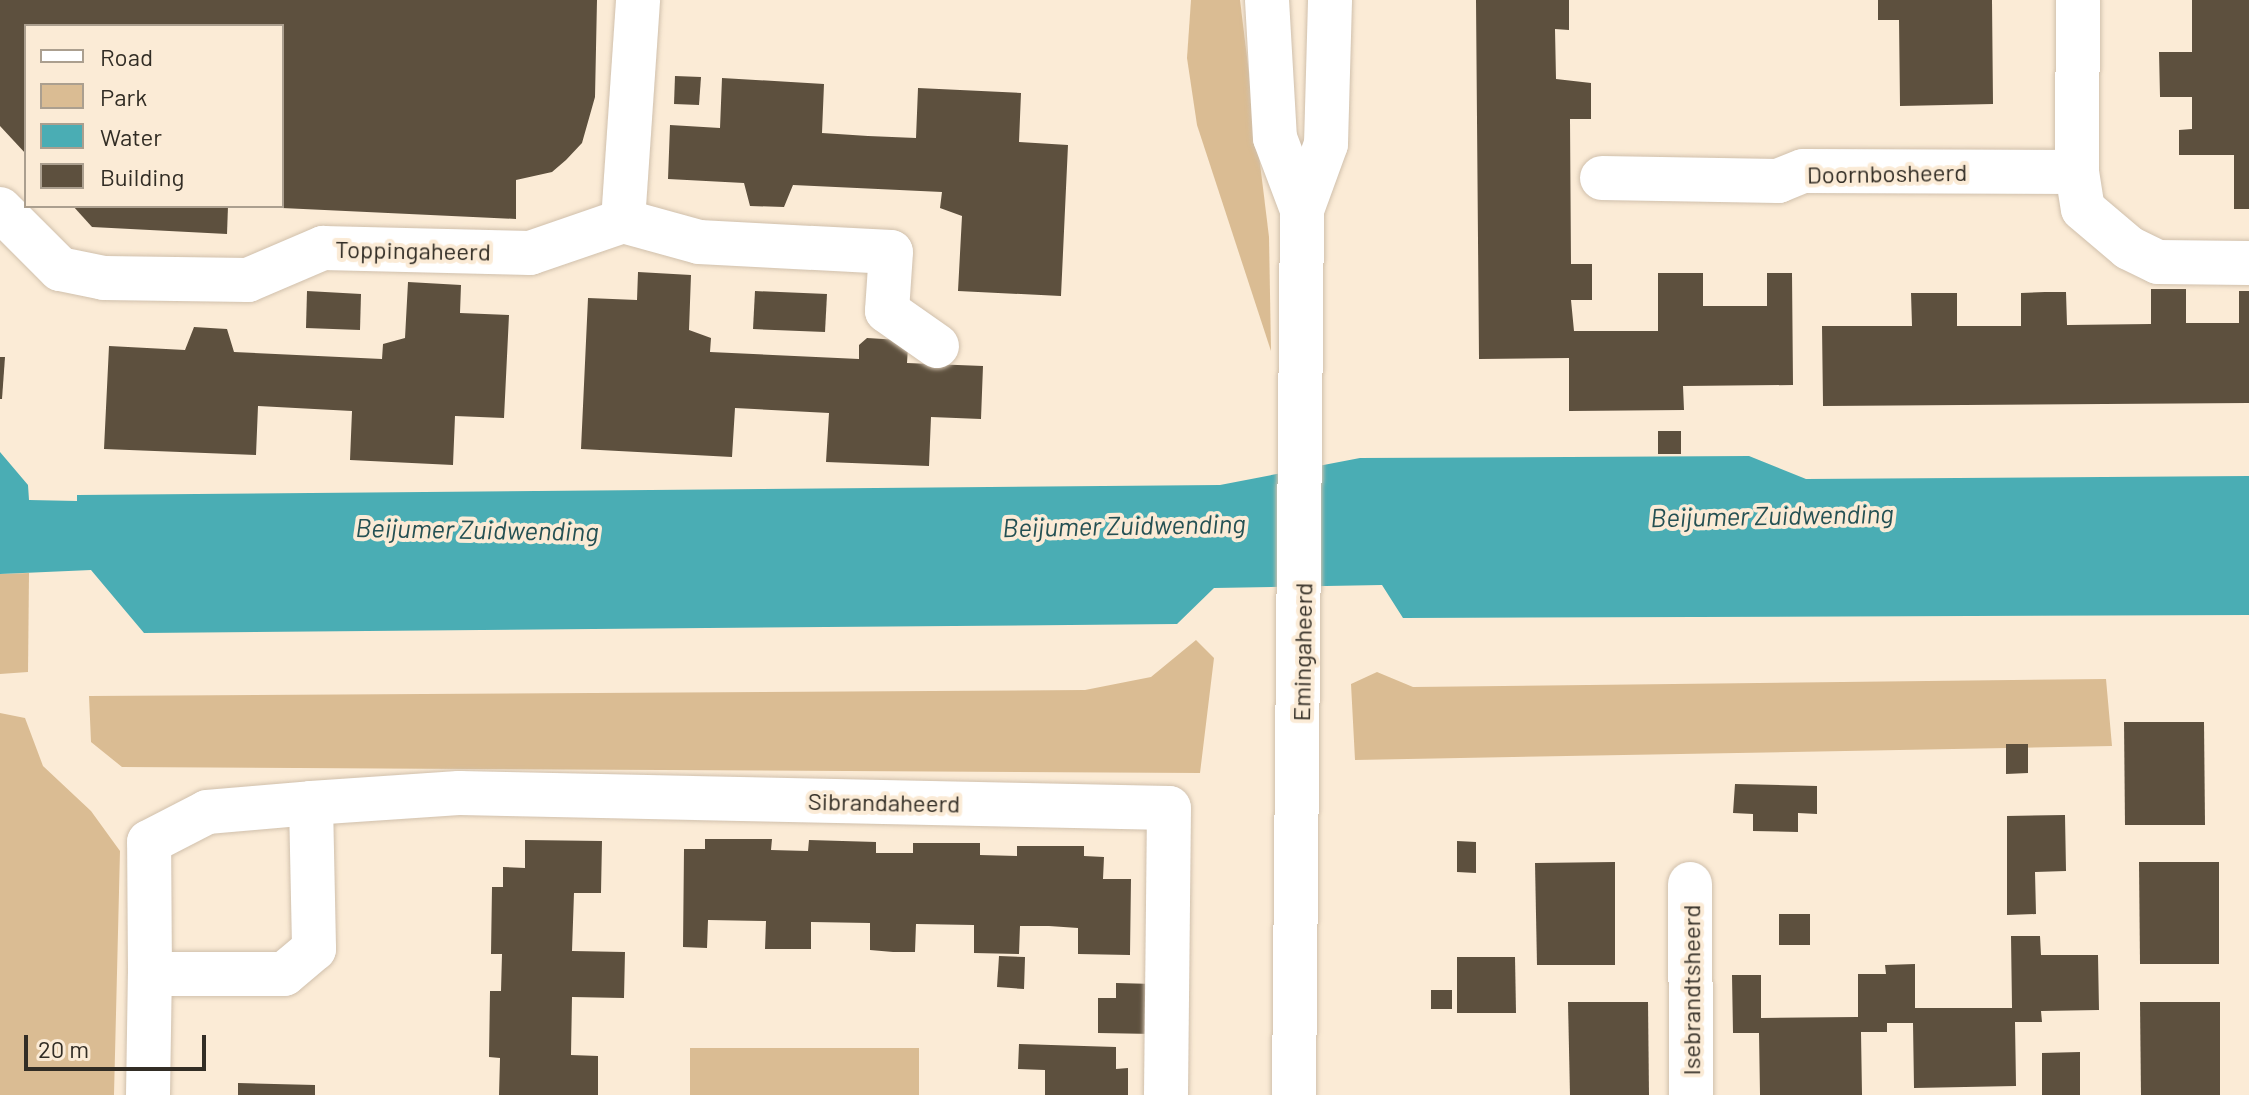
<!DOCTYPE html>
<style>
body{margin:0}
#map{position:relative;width:2249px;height:1095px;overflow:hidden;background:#fbebd6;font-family:Barlow,sans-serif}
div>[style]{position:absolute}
.green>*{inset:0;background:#dabc93}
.water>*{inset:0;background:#4aadb4}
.building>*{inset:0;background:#5d503e}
.roads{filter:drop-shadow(0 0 2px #d0c0ac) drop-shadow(0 0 2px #d0c0ac)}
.street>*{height:44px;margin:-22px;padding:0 22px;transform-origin:22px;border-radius:22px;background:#fff}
.secondary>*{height:44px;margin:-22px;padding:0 22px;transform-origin:22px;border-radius:22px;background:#fff}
span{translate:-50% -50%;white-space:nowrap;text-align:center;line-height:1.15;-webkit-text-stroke:8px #fbebd6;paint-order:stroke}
.street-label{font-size:24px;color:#322d25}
.water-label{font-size:26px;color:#245053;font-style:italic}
.legend{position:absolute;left:24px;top:24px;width:260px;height:184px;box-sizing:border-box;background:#fbebd6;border:2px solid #ab9f8f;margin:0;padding:10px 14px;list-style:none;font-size:24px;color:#322d25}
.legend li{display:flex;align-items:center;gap:16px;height:40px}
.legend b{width:40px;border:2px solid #ab9f8f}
.scale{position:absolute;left:24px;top:1035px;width:182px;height:36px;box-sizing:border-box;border:4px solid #322d25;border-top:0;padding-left:10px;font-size:24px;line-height:28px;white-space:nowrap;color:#322d25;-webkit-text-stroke:6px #fbebd6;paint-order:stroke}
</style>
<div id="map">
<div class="green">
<div style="clip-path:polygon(1191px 0,1240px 0,1269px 237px,1271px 351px,1197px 125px,1187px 58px)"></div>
<div style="clip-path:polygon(29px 573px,28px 672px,0 674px,0 574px)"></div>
<div style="clip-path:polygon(1196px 640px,1214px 658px,1200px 773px,122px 767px,91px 742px,89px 696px,1085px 690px,1151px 677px)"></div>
<div style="clip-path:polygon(1377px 672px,1413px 687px,2106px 679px,2112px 746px,1355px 760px,1351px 684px)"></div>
<div style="clip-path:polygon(0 713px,25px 718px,43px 766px,91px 811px,120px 851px,114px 1095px,0 1095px)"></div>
<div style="clip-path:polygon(690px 1048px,919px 1048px,919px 1095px,690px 1095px)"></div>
</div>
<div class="water">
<div style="clip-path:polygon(0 452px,28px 485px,29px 500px,77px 501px,77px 495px,1220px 485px,1360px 458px,1749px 456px,1806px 479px,2249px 476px,2249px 615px,1403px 618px,1382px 585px,1214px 588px,1177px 624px,144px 633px,91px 570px,0 574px)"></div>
</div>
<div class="building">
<div style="clip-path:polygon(0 0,597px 0,595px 97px,582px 143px,566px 160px,552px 172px,516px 180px,516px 219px,282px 208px,282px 26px,26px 26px,26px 154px,0 126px)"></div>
<div style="clip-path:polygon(1476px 0,1569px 0,1569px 30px,1555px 29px,1556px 79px,1591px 83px,1591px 119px,1570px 119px,1571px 264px,1592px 264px,1592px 300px,1571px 300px,1574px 331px,1658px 331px,1658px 273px,1703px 273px,1703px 306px,1767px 306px,1767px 273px,1792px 273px,1793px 385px,1683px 386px,1684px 410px,1569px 411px,1569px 358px,1479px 359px)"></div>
<div style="clip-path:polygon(1878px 0,1992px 0,1993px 104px,1900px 106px,1899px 20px,1878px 20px)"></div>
<div style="clip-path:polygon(2192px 0,2249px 0,2249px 209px,2234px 209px,2234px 155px,2179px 155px,2179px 130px,2192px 129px,2192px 97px,2160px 97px,2159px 52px,2192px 52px)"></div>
<div style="clip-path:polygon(675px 76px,701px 77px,699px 105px,674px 104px)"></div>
<div style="clip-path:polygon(722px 78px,824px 84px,822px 133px,868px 136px,916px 138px,918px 88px,1021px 93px,1019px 142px,1068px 145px,1061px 296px,958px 291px,962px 216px,940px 208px,942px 192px,793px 185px,784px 207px,750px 206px,744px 183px,668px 179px,670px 125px,720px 128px)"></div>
<div style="clip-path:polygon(73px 206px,228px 206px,227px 234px,92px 227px)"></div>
<div style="clip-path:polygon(638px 272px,691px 275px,689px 330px,711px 338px,710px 352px,859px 359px,859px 345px,867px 338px,900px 340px,908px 347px,907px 363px,983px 366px,981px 419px,931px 417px,929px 466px,826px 462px,829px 413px,735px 408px,732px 457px,581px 449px,588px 298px,637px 300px)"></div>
<div style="clip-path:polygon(408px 282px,461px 285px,460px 313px,509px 315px,504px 418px,455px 416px,453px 465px,350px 460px,352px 411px,258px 406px,256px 455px,104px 449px,109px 346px,185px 350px,194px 327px,227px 329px,234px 352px,382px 359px,383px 344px,405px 338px)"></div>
<div style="clip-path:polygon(2151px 289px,2186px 289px,2186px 323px,2239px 323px,2239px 291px,2249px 291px,2249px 403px,1823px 406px,1822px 326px,1912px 326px,1911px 293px,1957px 293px,1957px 326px,2021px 326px,2021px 293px,2045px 292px,2066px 292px,2067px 325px,2151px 324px)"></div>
<div style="clip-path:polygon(307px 291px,361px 294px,360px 330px,306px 328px)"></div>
<div style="clip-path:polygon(755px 291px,827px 294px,825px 332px,753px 329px)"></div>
<div style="clip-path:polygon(0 357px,5px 357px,2px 399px,0 399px)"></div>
<div style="clip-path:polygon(1658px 431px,1681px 431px,1681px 454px,1658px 454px)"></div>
<div style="clip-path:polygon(2124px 722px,2204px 722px,2205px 825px,2125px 825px)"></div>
<div style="clip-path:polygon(2006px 744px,2028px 744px,2028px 773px,2006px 774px)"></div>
<div style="clip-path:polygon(1735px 784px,1817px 786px,1817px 814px,1798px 813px,1798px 832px,1753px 831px,1753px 814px,1733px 813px)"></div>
<div style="clip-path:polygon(2065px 815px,2066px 871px,2035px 872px,2036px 914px,2007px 915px,2007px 816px)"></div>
<div style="clip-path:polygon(705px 839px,772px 839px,771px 850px,808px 851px,809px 840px,876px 842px,876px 853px,913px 853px,913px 843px,980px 843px,980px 855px,1017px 856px,1017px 846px,1084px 846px,1084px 856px,1104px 857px,1103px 879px,1131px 879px,1130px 955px,1078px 954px,1078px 928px,1049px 926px,1020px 926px,1019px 954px,974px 953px,974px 925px,916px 924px,915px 952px,893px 952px,870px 950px,870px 923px,811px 922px,811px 949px,765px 949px,766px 921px,708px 920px,707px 948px,683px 947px,684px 849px,705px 849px)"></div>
<div style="clip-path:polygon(525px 840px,602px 841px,601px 893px,574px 893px,572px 951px,625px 952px,624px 998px,572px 997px,571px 1055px,598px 1056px,598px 1095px,499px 1095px,500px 1058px,489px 1057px,490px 991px,501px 991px,502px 954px,491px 954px,492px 887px,503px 887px,503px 867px,525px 868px)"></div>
<div style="clip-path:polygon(1457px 841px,1476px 842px,1476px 873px,1457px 872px)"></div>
<div style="clip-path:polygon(1615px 862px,1615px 965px,1537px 965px,1535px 863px)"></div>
<div style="clip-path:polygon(2139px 862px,2219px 862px,2219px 964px,2140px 964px)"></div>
<div style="clip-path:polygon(1779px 914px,1810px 914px,1810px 945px,1779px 945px)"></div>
<div style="clip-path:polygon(2011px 936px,2040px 936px,2041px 955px,2098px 955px,2099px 1010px,2041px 1011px,2042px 1022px,2015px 1022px,2016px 1086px,1914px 1088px,1913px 1023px,1887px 1023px,1887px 1032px,1861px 1032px,1862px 1095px,1760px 1095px,1759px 1033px,1733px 1033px,1732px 975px,1761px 975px,1761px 1018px,1858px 1017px,1858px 974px,1886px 974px,1885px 965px,1915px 964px,1915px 1008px,2012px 1008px)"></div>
<div style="clip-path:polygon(999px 956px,1025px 957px,1024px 989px,997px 987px)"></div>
<div style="clip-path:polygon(1457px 957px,1515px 957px,1516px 1013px,1457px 1013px)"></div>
<div style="clip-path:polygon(1116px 983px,1154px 984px,1154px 1034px,1098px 1033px,1098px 998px,1116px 998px)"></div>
<div style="clip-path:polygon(1431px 990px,1452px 990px,1452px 1009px,1431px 1009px)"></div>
<div style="clip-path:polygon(1568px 1002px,1648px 1002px,1649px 1095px,1570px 1095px)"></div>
<div style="clip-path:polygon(2140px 1002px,2220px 1002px,2220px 1095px,2141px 1095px)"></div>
<div style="clip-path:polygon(1019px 1044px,1116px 1047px,1116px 1069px,1128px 1068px,1128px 1095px,1045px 1095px,1045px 1070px,1018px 1069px)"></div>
<div style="clip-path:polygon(2080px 1052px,2080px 1095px,2042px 1095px,2042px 1053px)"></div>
<div style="clip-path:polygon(238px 1083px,315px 1085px,315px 1095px,238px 1095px)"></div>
</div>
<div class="roads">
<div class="street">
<div style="left:2077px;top:172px;width:172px;rotate:-89.7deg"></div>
<div style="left:1602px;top:178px;width:176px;rotate:1deg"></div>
<div style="left:1778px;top:181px;width:27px;rotate:-22deg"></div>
<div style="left:1803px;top:171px;width:274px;rotate:0.2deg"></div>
<div style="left:2077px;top:172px;width:37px;rotate:81deg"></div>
<div style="left:2083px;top:209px;width:60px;rotate:40.3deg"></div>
<div style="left:2129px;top:248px;width:32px;rotate:26deg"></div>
<div style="left:2158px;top:262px;width:91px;rotate:0.6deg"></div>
<div style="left:0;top:209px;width:85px;rotate:45deg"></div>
<div style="left:60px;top:269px;width:45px;rotate:11.6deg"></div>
<div style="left:104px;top:278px;width:144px;rotate:0.8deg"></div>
<div style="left:248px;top:280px;width:82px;rotate:-23.1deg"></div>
<div style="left:323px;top:248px;width:207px;rotate:1.4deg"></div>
<div style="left:530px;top:253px;width:98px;rotate:-19deg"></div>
<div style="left:623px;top:221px;width:79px;rotate:15.4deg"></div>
<div style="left:699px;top:242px;width:192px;rotate:3deg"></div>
<div style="left:891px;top:252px;width:59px;rotate:93.9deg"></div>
<div style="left:887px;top:311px;width:61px;rotate:35deg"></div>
<div style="left:623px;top:221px;width:222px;rotate:-86.1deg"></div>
<div style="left:311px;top:803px;width:146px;rotate:88.8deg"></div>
<div style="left:314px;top:949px;width:39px;rotate:140deg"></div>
<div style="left:284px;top:974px;width:134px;rotate:180deg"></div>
<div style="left:150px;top:974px;width:132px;rotate:-90.4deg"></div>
<div style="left:149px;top:842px;width:65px;rotate:-27.3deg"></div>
<div style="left:207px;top:812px;width:104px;rotate:-4.9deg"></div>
<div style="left:311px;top:803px;width:148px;rotate:-3.9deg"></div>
<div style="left:459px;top:793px;width:710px;rotate:1.21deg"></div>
<div style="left:1169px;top:808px;width:287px;rotate:90.6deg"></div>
<div style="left:1690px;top:884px;width:211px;rotate:89.7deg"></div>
<div style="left:148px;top:1095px;width:121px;rotate:-89.1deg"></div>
</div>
<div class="secondary">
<div style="left:1267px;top:0;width:138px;rotate:86.7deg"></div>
<div style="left:1275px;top:138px;width:77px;rotate:69.4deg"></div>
<div style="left:1302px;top:210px;width:885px;rotate:90.52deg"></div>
<div style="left:1302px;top:210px;width:70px;rotate:-70deg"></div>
<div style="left:1326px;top:144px;width:144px;rotate:-88.4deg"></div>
</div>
</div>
<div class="street-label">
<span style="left:1887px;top:173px;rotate:-1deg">Doornbosheerd</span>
<span style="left:413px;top:250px;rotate:1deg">Toppingaheerd</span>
<span style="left:1302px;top:652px;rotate:-89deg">Emingaheerd</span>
<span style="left:884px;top:802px;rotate:1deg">Sibrandaheerd</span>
<span style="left:1691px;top:990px;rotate:-90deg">Isebrandtsheerd</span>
</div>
<div class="water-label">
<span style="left:1772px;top:515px;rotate:-1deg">Beijumer Zuidwending</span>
<span style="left:1124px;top:525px;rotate:-1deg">Beijumer Zuidwending</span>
<span style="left:477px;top:529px;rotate:1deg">Beijumer Zuidwending</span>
</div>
<ul class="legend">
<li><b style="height:10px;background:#fff"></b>Road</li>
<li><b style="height:22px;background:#dabc93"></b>Park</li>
<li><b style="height:22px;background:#4aadb4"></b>Water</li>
<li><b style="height:22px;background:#5d503e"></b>Building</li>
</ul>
<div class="scale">20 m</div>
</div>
